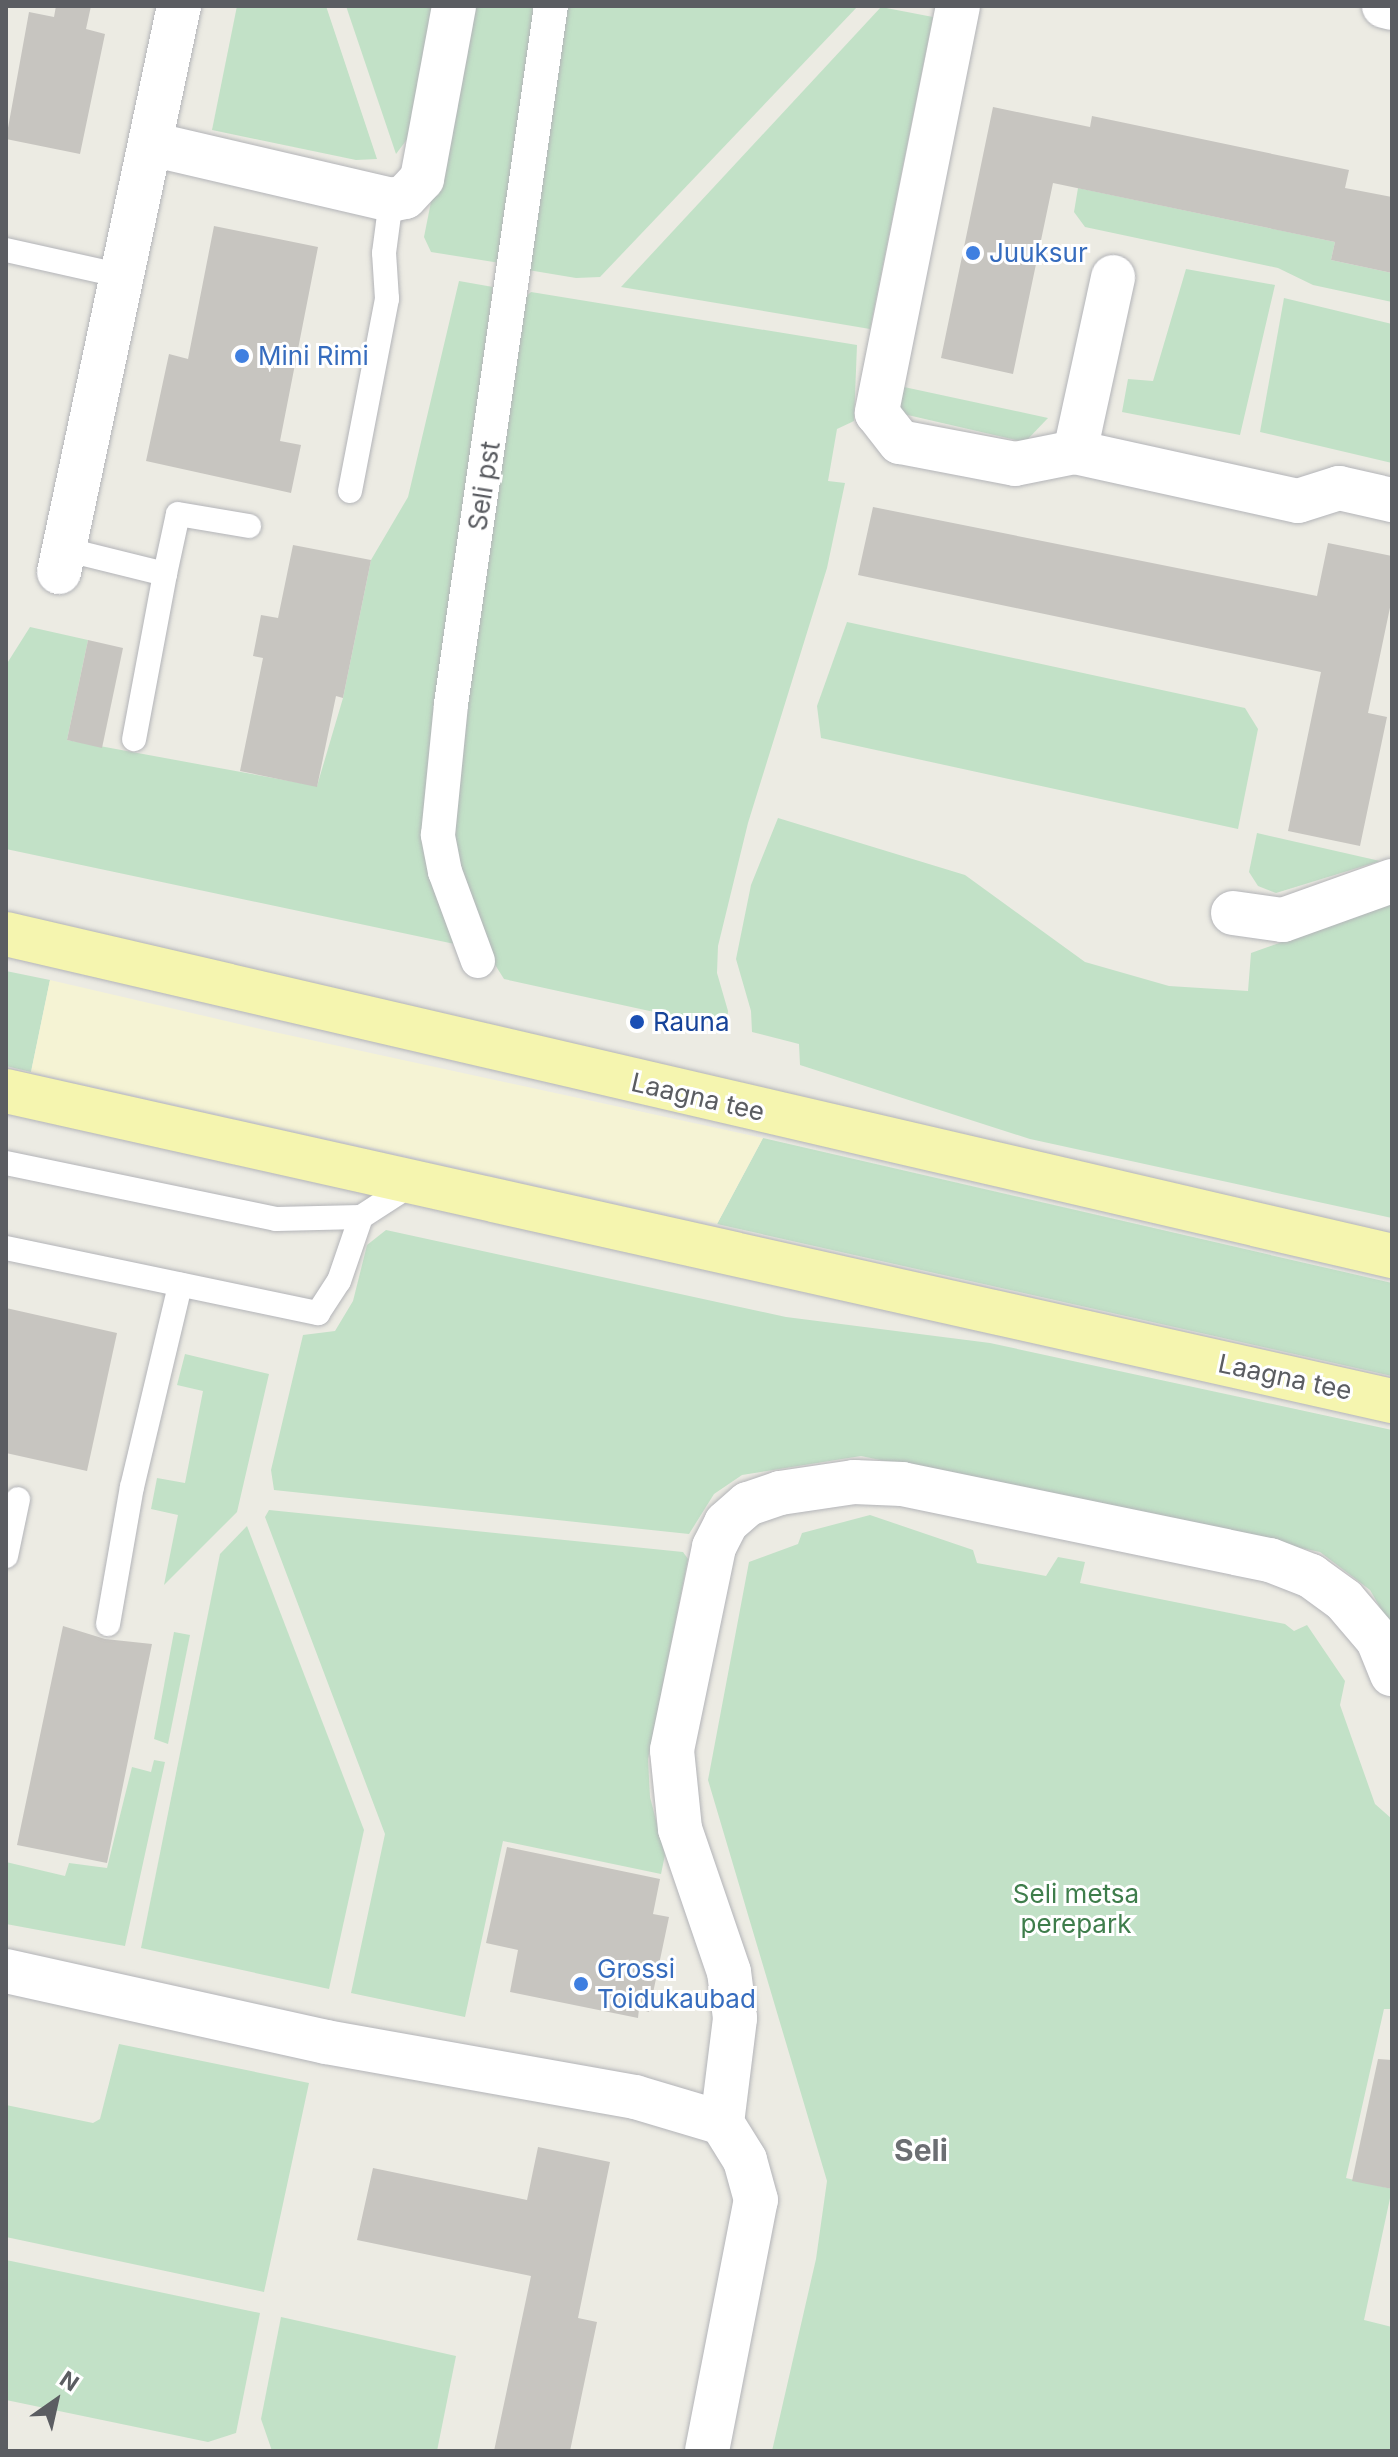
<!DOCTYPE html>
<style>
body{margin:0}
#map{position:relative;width:1398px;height:2457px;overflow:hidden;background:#ecebe3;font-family:Inter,sans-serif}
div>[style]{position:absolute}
.green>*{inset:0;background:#c2e1c7}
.sand>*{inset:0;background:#f5f3d4}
.building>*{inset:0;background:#c7c5c0}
.roads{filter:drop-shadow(0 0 2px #b3b4b8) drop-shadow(0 0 2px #b3b4b8)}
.service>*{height:24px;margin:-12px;padding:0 12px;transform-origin:12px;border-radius:12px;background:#fff}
.pedestrian>*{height:34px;margin:-17px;padding:0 17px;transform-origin:17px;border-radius:17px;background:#fff}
.minor>*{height:44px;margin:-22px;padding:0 22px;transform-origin:22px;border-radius:22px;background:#fff}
.tertiary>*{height:44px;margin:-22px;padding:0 22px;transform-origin:22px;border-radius:22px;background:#fff}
.primary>*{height:44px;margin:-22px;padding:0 22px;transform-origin:22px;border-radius:22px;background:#f5f5af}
.dots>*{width:22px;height:22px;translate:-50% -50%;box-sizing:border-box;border:4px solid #fff;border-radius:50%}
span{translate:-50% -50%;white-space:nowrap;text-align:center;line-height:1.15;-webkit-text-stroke:6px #fff;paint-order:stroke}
.shop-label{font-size:26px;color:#366cbe}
.left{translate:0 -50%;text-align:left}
.street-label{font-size:26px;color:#5b5d62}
.transit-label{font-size:26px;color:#164399}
.park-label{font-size:26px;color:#3e7d4b}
.quarter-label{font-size:30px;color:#6c6f73;font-weight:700}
.frame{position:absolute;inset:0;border:8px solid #5b5d62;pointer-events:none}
.north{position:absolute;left:16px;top:2361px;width:80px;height:80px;-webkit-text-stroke:6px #fff;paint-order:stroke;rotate:34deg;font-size:22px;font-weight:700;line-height:32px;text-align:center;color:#5b5d62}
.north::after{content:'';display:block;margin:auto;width:28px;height:36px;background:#5b5d62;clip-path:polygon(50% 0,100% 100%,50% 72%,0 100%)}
</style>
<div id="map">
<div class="green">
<div style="clip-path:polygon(237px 6px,326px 6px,377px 159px,356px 160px,212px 130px)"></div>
<div style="clip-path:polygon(346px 6px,438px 6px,414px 130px,396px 154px)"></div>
<div style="clip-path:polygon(470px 6px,534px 6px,500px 263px,431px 252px,424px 237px)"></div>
<div style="clip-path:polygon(565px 6px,858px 6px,600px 277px,576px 278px,528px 270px)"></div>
<div style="clip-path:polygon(881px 7px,933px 17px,870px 329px,621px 287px)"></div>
<div style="clip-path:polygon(1078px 188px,1335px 242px,1331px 260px,1392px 273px,1392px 302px,1313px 285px,1278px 268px,1085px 227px,1074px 212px)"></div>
<div style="clip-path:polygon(1186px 269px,1275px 285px,1240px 435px,1122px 412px,1128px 379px,1153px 381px)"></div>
<div style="clip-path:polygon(459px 281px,493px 287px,431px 753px,464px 946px,6px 849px,6px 665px,30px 627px,88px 640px,67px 740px,317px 786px,343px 698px,371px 560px,408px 497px)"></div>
<div style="clip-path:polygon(531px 292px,857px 345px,854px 421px,837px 429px,828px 481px,845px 483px,827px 568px,748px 823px,718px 946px,717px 973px,728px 1011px,727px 1028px,504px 979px,482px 944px,444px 834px,523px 299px)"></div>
<div style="clip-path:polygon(1284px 298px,1392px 324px,1392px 463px,1260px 432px)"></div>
<div style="clip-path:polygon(904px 387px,1048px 418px,1025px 442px,899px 413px)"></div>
<div style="clip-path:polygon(847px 622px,1245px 708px,1258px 729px,1238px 829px,821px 738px,817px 706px)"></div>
<div style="clip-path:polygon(778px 818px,965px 875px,1085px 962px,1169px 986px,1248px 991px,1251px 953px,1392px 903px,1392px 1218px,1030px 1139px,800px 1065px,799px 1044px,752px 1032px,751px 1011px,736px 959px,751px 885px)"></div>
<div style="clip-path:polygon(1257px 833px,1380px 861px,1276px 893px,1258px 886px,1249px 872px)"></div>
<div style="clip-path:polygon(6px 971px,50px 980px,31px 1072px,6px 1066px)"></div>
<div style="clip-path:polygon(763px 1138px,1392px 1283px,1392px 1376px,717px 1224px)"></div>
<div style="clip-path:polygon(386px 1230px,786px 1317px,990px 1343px,1392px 1430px,1392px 1628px,1370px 1590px,1320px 1552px,861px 1456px,742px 1475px,714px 1494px,689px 1534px,274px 1490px,271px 1470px,303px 1335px,335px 1331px,353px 1301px,367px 1245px)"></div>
<div style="clip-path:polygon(185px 1354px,269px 1374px,237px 1512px,164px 1585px,178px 1515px,151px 1509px,157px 1478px,185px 1483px,203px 1391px,177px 1385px)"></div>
<div style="clip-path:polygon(269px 1510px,683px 1552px,688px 1559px,648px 1759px,650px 1797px,665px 1855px,661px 1874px,503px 1841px,465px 2017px,351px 1993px,385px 1834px,265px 1517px)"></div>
<div style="clip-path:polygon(870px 1515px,973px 1550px,977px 1563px,1046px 1576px,1058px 1557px,1085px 1562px,1080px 1583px,1285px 1624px,1294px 1631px,1307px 1625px,1345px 1681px,1340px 1705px,1375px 1804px,1392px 1819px,1392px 2009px,1384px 2009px,1346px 2178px,1392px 2189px,1364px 2320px,1392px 2327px,1392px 2451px,772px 2451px,816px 2259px,827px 2181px,708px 1780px,749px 1562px,798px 1544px,802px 1533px)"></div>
<div style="clip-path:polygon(247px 1526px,364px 1830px,329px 1989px,141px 1948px,220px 1554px)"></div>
<div style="clip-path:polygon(174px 1632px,190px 1635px,168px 1744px,154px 1739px)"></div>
<div style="clip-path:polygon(154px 1760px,165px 1762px,125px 1946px,6px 1924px,6px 1862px,65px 1876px,69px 1863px,107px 1868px,132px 1767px,151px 1772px)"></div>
<div style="clip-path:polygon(119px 2044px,309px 2083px,264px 2292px,6px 2237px,6px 2105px,93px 2123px,100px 2119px)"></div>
<div style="clip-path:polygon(6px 2260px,260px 2313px,236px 2433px,208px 2442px,6px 2400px)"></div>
<div style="clip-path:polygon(281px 2317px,456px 2356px,437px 2451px,272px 2451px,261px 2419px)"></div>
</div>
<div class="sand">
<div style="clip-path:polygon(50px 980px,265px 1030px,763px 1138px,717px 1224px,31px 1072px)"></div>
</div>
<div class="building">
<div style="clip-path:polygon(56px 6px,91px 6px,86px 29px,105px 34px,80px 154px,6px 139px,29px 12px,54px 17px)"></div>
<div style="clip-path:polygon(993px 107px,1090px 127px,1092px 116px,1349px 170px,1345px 188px,1392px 197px,1392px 273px,1331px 260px,1335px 242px,1053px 183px,1013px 374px,941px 358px)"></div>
<div style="clip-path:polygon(214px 226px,318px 247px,280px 441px,301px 445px,291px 493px,146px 461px,169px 354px,188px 359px)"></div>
<div style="clip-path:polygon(873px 507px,1317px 596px,1328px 543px,1392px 556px,1392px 598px,1368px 713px,1387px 717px,1360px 846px,1288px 831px,1321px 672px,858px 575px)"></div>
<div style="clip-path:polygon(293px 545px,371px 560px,343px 698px,336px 696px,317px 787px,240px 771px,263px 658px,253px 656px,261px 615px,278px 618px)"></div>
<div style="clip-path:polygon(88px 640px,123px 648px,102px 748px,67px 740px)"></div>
<div style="clip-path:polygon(6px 1308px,117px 1333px,87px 1471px,6px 1453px)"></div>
<div style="clip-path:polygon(63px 1626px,105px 1639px,152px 1644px,107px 1863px,17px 1845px)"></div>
<div style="clip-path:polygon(507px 1847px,660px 1879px,653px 1914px,669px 1917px,649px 2012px,639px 2009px,638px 2018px,510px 1992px,518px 1950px,486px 1943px)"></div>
<div style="clip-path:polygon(1378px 2059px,1392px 2060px,1392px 2189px,1352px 2181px)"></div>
<div style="clip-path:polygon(538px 2147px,610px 2162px,578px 2318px,597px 2322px,570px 2451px,494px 2451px,531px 2276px,357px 2240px,373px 2168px,527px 2200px)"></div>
</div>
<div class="roads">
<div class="service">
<div style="left:6px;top:250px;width:119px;rotate:12.6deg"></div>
<div style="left:350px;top:491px;width:196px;rotate:-79.1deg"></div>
<div style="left:387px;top:299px;width:46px;rotate:-93.7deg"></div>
<div style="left:384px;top:253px;width:53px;rotate:-82.5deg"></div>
<div style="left:64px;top:549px;width:104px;rotate:13.9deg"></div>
<div style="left:165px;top:574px;width:168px;rotate:100.6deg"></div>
<div style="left:165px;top:574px;width:61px;rotate:-77.8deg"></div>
<div style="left:178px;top:514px;width:72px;rotate:9.6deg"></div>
<div style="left:6px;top:1163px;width:276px;rotate:11.7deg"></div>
<div style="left:276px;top:1219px;width:85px;rotate:-1.3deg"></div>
<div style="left:361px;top:1217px;width:64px;rotate:-32.9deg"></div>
<div style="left:6px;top:1248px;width:319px;rotate:11.8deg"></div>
<div style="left:318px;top:1313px;width:38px;rotate:-57deg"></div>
<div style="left:339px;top:1281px;width:68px;rotate:-71deg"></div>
<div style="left:6px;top:1556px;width:58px;rotate:-78.1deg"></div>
<div style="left:108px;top:1624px;width:139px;rotate:-80.1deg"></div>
<div style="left:132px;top:1487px;width:208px;rotate:-76.6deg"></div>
</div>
<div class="pedestrian">
<div style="left:478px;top:961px;width:95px;rotate:-110.3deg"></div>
<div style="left:445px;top:872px;width:38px;rotate:-101deg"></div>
<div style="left:438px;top:835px;width:132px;rotate:-84.3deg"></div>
<div style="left:451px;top:704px;width:705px;rotate:-81.85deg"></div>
</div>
<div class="minor">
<div style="left:958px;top:6px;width:415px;rotate:101.3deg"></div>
<div style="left:877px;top:413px;width:37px;rotate:52deg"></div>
<div style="left:900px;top:442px;width:117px;rotate:10.8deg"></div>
<div style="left:1015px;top:464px;width:61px;rotate:-11.3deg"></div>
<div style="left:1075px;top:452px;width:228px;rotate:12.4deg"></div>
<div style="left:1298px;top:501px;width:43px;rotate:-17.6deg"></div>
<div style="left:1339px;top:488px;width:54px;rotate:12.8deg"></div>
<div style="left:151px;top:144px;width:246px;rotate:13.1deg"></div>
<div style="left:391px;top:200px;width:14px;rotate:-12deg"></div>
<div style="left:405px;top:197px;width:25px;rotate:-47deg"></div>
<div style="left:422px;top:179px;width:176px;rotate:-79.5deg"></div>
<div style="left:1075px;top:452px;width:179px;rotate:-77.7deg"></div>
<div style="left:59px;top:572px;width:579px;rotate:-78.03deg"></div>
<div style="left:1233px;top:913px;width:50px;rotate:8deg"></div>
<div style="left:1283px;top:920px;width:116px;rotate:-19.7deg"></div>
<div style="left:707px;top:2451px;width:256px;rotate:-79deg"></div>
<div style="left:756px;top:2200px;width:41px;rotate:-105.4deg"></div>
<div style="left:745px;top:2160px;width:44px;rotate:-121.9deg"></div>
</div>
<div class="tertiary">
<div style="left:1384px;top:6px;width:8px;rotate:14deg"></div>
<div style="left:6px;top:1971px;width:328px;rotate:12.5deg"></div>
<div style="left:326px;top:2042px;width:314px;rotate:10.1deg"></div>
<div style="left:635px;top:2097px;width:91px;rotate:16.6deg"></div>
<div style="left:722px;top:2123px;width:106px;rotate:-82.9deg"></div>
<div style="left:735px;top:2018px;width:46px;rotate:-97.4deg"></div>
<div style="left:729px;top:1972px;width:151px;rotate:-108.9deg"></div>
<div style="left:680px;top:1829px;width:79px;rotate:-95.8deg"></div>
<div style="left:672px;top:1750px;width:207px;rotate:-78.3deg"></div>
<div style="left:714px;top:1547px;width:27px;rotate:-63deg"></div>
<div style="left:726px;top:1523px;width:29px;rotate:-41deg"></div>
<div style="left:748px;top:1504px;width:34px;rotate:-19deg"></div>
<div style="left:780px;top:1493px;width:75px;rotate:-8.5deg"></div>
<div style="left:854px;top:1482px;width:48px;rotate:2.4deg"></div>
<div style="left:902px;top:1484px;width:376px;rotate:11.7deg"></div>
<div style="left:1270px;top:1560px;width:44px;rotate:21.3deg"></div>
<div style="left:1311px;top:1576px;width:41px;rotate:36deg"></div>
<div style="left:1344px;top:1600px;width:52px;rotate:49.6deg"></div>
<div style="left:1378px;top:1640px;width:37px;rotate:68deg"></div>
</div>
<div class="primary">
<div style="left:6px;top:934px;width:1423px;rotate:13.08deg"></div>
<div style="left:6px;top:1091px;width:1420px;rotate:12.61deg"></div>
</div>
</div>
<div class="dots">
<div style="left:973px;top:253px;background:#3f7fe0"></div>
<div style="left:242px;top:356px;background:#3f7fe0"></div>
<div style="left:637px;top:1022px;background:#1a4fb4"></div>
<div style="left:581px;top:1984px;background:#3f7fe0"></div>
</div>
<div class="shop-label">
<span class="left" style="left:989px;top:253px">Juuksur</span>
<span class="left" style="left:258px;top:356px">Mini Rimi</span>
<span class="left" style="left:597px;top:1984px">Grossi<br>Toidukaubad</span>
</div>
<div class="street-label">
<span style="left:484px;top:486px;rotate:-81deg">Seli pst</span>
<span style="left:698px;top:1097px;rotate:13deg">Laagna tee</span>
<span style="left:1285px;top:1377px;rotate:12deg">Laagna tee</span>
</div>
<div class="transit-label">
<span class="left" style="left:653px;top:1022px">Rauna</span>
</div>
<div class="park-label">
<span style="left:1076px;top:1909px">Seli metsa<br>perepark</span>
</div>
<div class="quarter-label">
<span style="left:921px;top:2150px">Seli</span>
</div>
<div class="frame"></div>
<div class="north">N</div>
</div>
